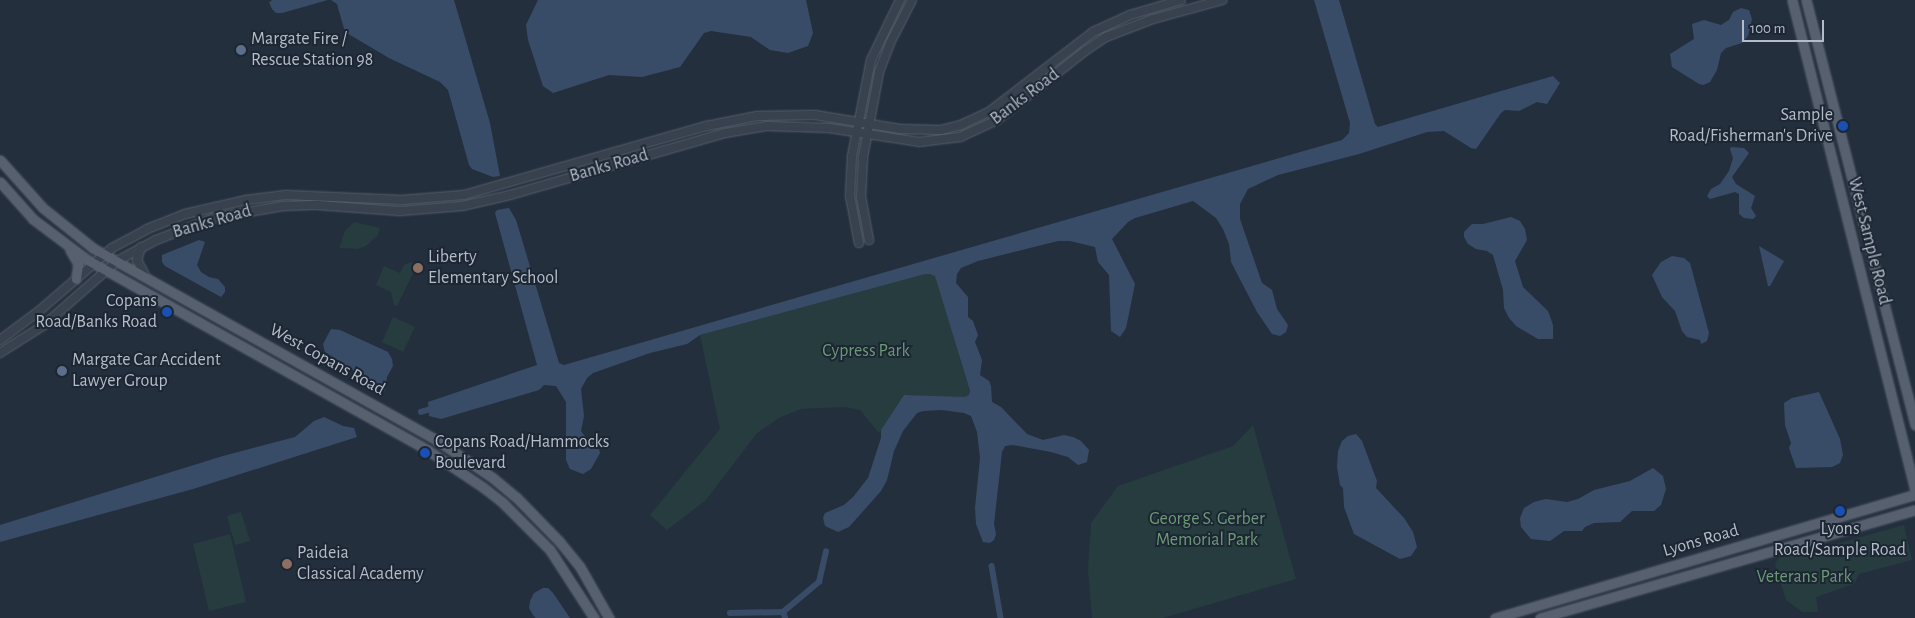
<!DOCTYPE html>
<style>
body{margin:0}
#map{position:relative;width:1915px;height:618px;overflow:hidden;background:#242f3e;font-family:"Alegreya Sans",sans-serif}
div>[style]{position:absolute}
.green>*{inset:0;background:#263c3f}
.water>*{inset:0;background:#394c67}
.canal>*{height:5.5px;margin:-2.75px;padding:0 2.75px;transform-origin:2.75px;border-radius:2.75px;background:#394c67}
.roads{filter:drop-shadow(0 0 1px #565f6c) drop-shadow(0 0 1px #565f6c)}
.minor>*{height:8px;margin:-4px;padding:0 4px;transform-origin:4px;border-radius:4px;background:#38414e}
.major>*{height:9px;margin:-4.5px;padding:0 4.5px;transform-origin:4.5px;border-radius:4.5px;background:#56606e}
.dots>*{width:14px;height:14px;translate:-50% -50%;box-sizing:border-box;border:2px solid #1d2633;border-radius:50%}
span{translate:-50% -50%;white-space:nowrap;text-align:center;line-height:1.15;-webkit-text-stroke:4px #1d2633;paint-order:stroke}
.poi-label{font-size:18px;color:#b4bcc9}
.left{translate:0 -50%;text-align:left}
.right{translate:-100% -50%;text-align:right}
.street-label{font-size:18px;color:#b4bcc9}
.park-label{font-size:18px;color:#6b9a76}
.scale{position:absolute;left:1742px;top:20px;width:82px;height:22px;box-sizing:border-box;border:2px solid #b4bcc9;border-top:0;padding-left:6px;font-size:15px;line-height:18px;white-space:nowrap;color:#b4bcc9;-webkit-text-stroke:4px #1d2633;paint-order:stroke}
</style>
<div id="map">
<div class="green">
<div style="clip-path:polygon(354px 222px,380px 228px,378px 235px,366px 246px,357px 249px,339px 248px,345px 231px)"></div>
<div style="clip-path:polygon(411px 262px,417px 265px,397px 306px,394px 305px,391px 292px,376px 285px,384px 266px,400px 273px,404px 265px)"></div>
<div style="clip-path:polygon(934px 271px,972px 399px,905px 395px,879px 433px,860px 410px,844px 407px,801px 409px,779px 418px,757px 433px,706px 500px,667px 530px,650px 515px,720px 429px,700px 335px)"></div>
<div style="clip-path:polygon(393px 317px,415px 327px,403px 352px,382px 342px)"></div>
<div style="clip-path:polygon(1253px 425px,1296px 579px,1163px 618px,1092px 618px,1088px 569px,1091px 523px,1118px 486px,1233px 446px)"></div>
<div style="clip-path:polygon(241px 512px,250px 541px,235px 545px,227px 516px)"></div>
<div style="clip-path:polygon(1904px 525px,1912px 560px,1859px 574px,1854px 584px,1816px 597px,1818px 612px,1802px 612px,1786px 600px,1775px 565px,1777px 560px,1781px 557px,1829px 546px)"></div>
<div style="clip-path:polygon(230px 534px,246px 602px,209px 611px,193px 544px)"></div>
</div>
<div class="water">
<div style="clip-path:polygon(273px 0,328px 0,282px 13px,276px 13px,272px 9px,269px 2px)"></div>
<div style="clip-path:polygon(331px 0,454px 0,490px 123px,500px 176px,493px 177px,472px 169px,469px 165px,448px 90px,440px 82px,389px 58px,345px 32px,337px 4px)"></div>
<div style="clip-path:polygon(538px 0,806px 0,813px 33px,808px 46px,788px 53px,770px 50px,751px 37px,711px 31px,704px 33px,680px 67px,642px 77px,609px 75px,553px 93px,543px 86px,528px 40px,526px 25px)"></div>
<div style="clip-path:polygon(1314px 0,1339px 0,1375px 124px,1378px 127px,1553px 76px,1560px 83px,1547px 104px,1537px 102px,1519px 111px,1505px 110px,1501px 113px,1476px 149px,1471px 148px,1444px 131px,1427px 132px,1359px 154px,1278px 175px,1248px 189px,1240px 204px,1240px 219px,1262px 283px,1272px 290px,1277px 309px,1288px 325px,1286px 332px,1280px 336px,1272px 334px,1257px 312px,1231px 262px,1229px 244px,1223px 229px,1216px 218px,1193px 201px,1135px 218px,1128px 222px,1112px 239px,1135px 284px,1126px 328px,1120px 337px,1111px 331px,1109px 275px,1098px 262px,1095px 247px,1070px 241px,1058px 241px,978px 261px,961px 268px,957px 274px,956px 283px,968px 297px,968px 317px,973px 321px,978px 335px,975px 342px,982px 360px,980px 375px,989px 381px,991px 386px,992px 402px,1001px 407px,1027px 434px,1043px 440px,1064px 435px,1073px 437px,1081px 441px,1089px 450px,1087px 462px,1078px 465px,1068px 457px,1051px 452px,1013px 445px,1005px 446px,1002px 452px,994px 524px,996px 534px,994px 540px,990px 543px,983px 542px,976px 524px,975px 508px,980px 458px,977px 432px,971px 416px,964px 413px,942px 410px,923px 411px,917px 413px,903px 431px,894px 451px,887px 480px,881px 491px,849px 527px,838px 532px,825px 526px,823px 518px,825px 513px,844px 505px,853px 497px,868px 478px,881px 438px,881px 430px,904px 395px,965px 397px,969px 395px,970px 391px,935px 276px,930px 274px,925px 274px,700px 335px,687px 344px,650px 353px,593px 373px,587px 378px,581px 389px,584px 416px,581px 431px,586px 438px,598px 445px,600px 453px,591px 469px,583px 474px,570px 469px,566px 460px,566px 402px,556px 386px,544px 385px,539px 390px,441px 419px,429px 416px,428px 402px,537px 365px,495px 213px,497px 210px,509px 208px,516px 220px,559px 363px,564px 365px,1342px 140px,1349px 133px,1350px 123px)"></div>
<div style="clip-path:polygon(1741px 8px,1749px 10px,1752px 19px,1748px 36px,1742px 43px,1726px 48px,1721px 53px,1717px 70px,1710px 82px,1703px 85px,1699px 84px,1672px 67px,1670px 54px,1694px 39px,1692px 24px,1704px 20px,1721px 25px,1729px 20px,1733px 12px)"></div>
<div style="clip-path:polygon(1731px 147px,1744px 148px,1749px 153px,1732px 177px,1736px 184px,1755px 196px,1751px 208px,1756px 216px,1753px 219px,1744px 218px,1739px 214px,1739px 194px,1735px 192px,1710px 199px,1707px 196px,1711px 189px,1720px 184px,1729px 171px,1733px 158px,1730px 149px)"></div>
<div style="clip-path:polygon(1511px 217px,1520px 221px,1525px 229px,1527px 240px,1515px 261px,1523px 287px,1548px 311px,1553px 325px,1553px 339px,1538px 339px,1516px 326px,1509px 318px,1504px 308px,1503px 290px,1493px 255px,1487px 251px,1476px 249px,1468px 244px,1464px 237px,1464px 232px,1472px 224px,1483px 224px)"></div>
<div style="clip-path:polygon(199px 240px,205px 242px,197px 265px,201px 272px,209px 277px,218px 279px,225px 287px,225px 292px,221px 297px,165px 266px,162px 262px,162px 255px)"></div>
<div style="clip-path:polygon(1759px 246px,1784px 261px,1770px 286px,1768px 286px)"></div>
<div style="clip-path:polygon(1672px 256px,1684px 258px,1690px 263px,1709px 333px,1707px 341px,1701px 344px,1700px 340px,1687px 337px,1682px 331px,1675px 311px,1662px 297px,1652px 275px,1661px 262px)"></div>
<div style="clip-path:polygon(331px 329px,340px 330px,388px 352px,392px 359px,393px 366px,387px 377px,385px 391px,325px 352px,323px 344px)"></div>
<div style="clip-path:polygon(1819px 392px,1840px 439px,1843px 455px,1840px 463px,1832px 467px,1796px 468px,1789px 448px,1791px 443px,1785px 425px,1784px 403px,1792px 398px)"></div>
<div style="clip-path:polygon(324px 417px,343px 426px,354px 428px,357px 437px,193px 489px,0 542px,0 525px,223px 456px,295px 437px,314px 421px)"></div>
<div style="clip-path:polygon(1356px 434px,1362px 441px,1377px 481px,1376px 488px,1404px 518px,1413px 532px,1417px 547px,1411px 556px,1400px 559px,1354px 534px,1344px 507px,1343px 488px,1340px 485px,1337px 467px,1338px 451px,1342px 441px,1348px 436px)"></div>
<div style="clip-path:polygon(1653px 468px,1663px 476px,1666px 489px,1661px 505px,1654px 511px,1632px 511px,1620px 522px,1594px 523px,1585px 527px,1582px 531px,1564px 531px,1550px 541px,1531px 539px,1521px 527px,1520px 518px,1524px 508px,1534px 502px,1546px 499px,1567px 502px,1578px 499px,1594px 490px,1630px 481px)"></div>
<div style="clip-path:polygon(543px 588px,548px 588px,553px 593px,570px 618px,536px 618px,533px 615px,529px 608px,530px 601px,534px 593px)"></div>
</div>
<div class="canal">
<div style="left:421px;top:412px;width:14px;rotate:-17deg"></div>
<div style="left:992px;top:566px;width:53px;rotate:80.2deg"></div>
<div style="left:730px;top:613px;width:53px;rotate:-1.1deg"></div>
<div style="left:785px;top:618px;width:6px;rotate:-108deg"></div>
<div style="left:783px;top:612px;width:47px;rotate:-39.8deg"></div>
<div style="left:819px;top:582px;width:31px;rotate:-77deg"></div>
</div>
<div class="roads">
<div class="minor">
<div style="left:869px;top:240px;width:44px;rotate:-100.5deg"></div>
<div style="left:861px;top:197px;width:40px;rotate:-87.1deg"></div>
<div style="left:863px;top:157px;width:86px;rotate:-79.3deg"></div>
<div style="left:879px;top:72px;width:31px;rotate:-69deg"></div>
<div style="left:890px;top:43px;width:48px;rotate:-62.9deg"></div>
<div style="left:859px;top:243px;width:48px;rotate:-100.8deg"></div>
<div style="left:850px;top:196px;width:40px;rotate:-87.1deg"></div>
<div style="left:852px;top:156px;width:98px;rotate:-78.8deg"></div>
<div style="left:871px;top:60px;width:67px;rotate:-64.2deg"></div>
<div style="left:141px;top:247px;width:14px;rotate:107deg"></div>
<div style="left:137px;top:260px;width:19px;rotate:62deg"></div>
<div style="left:0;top:340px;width:49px;rotate:-36.6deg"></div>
<div style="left:39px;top:311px;width:96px;rotate:-40.8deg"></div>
<div style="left:112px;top:248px;width:40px;rotate:-28deg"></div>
<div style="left:147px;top:229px;width:41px;rotate:-21.5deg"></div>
<div style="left:185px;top:214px;width:63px;rotate:-12.9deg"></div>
<div style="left:246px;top:200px;width:40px;rotate:-7.1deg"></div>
<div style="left:286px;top:195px;width:116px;rotate:2.5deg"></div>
<div style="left:402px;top:200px;width:62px;rotate:-4.6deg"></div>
<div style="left:464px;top:195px;width:253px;rotate:-15.9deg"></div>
<div style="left:707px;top:126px;width:51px;rotate:-11.3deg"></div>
<div style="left:757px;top:116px;width:58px;rotate:-1deg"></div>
<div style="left:815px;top:115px;width:86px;rotate:9.4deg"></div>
<div style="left:900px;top:129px;width:41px;rotate:1.4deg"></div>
<div style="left:941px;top:130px;width:21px;rotate:-14deg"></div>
<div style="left:961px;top:125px;width:31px;rotate:-25deg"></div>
<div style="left:989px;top:112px;width:131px;rotate:-37.6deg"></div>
<div style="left:1093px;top:32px;width:41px;rotate:-24.7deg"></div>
<div style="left:1130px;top:15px;width:53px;rotate:-16.4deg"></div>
<div style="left:0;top:353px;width:52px;rotate:-32.5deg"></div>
<div style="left:44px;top:325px;width:97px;rotate:-41.2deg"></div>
<div style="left:117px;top:261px;width:44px;rotate:-28.3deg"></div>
<div style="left:156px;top:240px;width:62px;rotate:-20.8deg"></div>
<div style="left:214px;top:218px;width:70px;rotate:-9.9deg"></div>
<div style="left:283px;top:206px;width:35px;rotate:-2deg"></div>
<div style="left:318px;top:205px;width:82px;rotate:4.2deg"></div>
<div style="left:400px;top:211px;width:62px;rotate:-4.6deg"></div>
<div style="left:462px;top:206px;width:49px;rotate:-12.9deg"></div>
<div style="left:510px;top:195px;width:224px;rotate:-16.1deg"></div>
<div style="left:725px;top:133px;width:43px;rotate:-9.5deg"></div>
<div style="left:767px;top:126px;width:62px;rotate:1.8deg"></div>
<div style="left:829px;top:128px;width:91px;rotate:8.8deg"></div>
<div style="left:919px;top:142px;width:41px;rotate:-7deg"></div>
<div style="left:960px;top:137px;width:41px;rotate:-24.7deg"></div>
<div style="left:997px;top:120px;width:112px;rotate:-38.1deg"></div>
<div style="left:1085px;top:51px;width:25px;rotate:-34deg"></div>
<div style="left:1106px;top:37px;width:50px;rotate:-21deg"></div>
<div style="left:1153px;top:19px;width:72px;rotate:-15.4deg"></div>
</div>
<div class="major">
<div style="left:1792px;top:0;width:505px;rotate:75.91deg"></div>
<div style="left:1806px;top:0;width:439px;rotate:75.6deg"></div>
<div style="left:0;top:160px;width:64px;rotate:48.1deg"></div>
<div style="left:43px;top:208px;width:64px;rotate:38.7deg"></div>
<div style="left:93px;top:248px;width:392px;rotate:29.2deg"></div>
<div style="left:435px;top:439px;width:70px;rotate:33.9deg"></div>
<div style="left:493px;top:478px;width:30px;rotate:40deg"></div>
<div style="left:516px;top:497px;width:62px;rotate:45.7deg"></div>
<div style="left:559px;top:541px;width:33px;rotate:51deg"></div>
<div style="left:580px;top:567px;width:59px;rotate:60.4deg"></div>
<div style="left:0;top:182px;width:50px;rotate:48.3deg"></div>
<div style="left:33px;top:219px;width:66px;rotate:37deg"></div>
<div style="left:86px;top:259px;width:393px;rotate:29.2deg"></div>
<div style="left:429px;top:451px;width:66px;rotate:33.9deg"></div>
<div style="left:484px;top:488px;width:24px;rotate:38deg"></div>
<div style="left:503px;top:503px;width:66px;rotate:45deg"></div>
<div style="left:550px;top:550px;width:81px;rotate:57.1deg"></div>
<div style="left:70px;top:250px;width:16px;rotate:60deg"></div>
<div style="left:78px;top:264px;width:15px;rotate:98deg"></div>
<div style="left:1495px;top:618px;width:438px;rotate:-16.4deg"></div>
<div style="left:1540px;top:618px;width:390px;rotate:-16.1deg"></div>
</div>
</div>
<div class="dots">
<div style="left:241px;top:50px;background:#5c6f8a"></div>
<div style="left:1843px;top:126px;background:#1a4fb4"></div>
<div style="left:418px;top:268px;background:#8d6e63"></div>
<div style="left:167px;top:312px;background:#1a4fb4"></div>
<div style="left:62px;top:371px;background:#5c6f8a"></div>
<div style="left:425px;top:453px;background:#1a4fb4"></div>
<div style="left:1840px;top:511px;background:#1a4fb4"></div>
<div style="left:287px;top:564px;background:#8d6e63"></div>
</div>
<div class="poi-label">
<span class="left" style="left:251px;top:50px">Margate Fire /<br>Rescue Station 98</span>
<span class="right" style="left:1833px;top:126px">Sample<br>Road/Fisherman's Drive</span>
<span class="left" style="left:428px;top:268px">Liberty<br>Elementary School</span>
<span class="right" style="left:157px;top:312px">Copans<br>Road/Banks Road</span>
<span class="left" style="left:72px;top:371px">Margate Car Accident<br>Lawyer Group</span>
<span class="left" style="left:435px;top:453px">Copans Road/Hammocks<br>Boulevard</span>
<span style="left:1840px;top:540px">Lyons<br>Road/Sample Road</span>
<span class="left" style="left:297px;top:564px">Paideia<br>Classical Academy</span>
</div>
<div class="street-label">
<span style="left:1025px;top:97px;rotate:-37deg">Banks Road</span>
<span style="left:609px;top:166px;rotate:-16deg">Banks Road</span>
<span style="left:212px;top:222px;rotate:-16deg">Banks Road</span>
<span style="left:1869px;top:241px;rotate:76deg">West Sample Road</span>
<span style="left:327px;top:360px;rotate:29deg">West Copans Road</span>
<span style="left:1701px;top:541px;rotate:-16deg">Lyons Road</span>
</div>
<div class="park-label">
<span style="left:866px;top:351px">Cypress Park</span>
<span style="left:1207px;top:530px">George S. Gerber<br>Memorial Park</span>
<span style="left:1804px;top:577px">Veterans Park</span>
</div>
<div class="scale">100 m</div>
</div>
